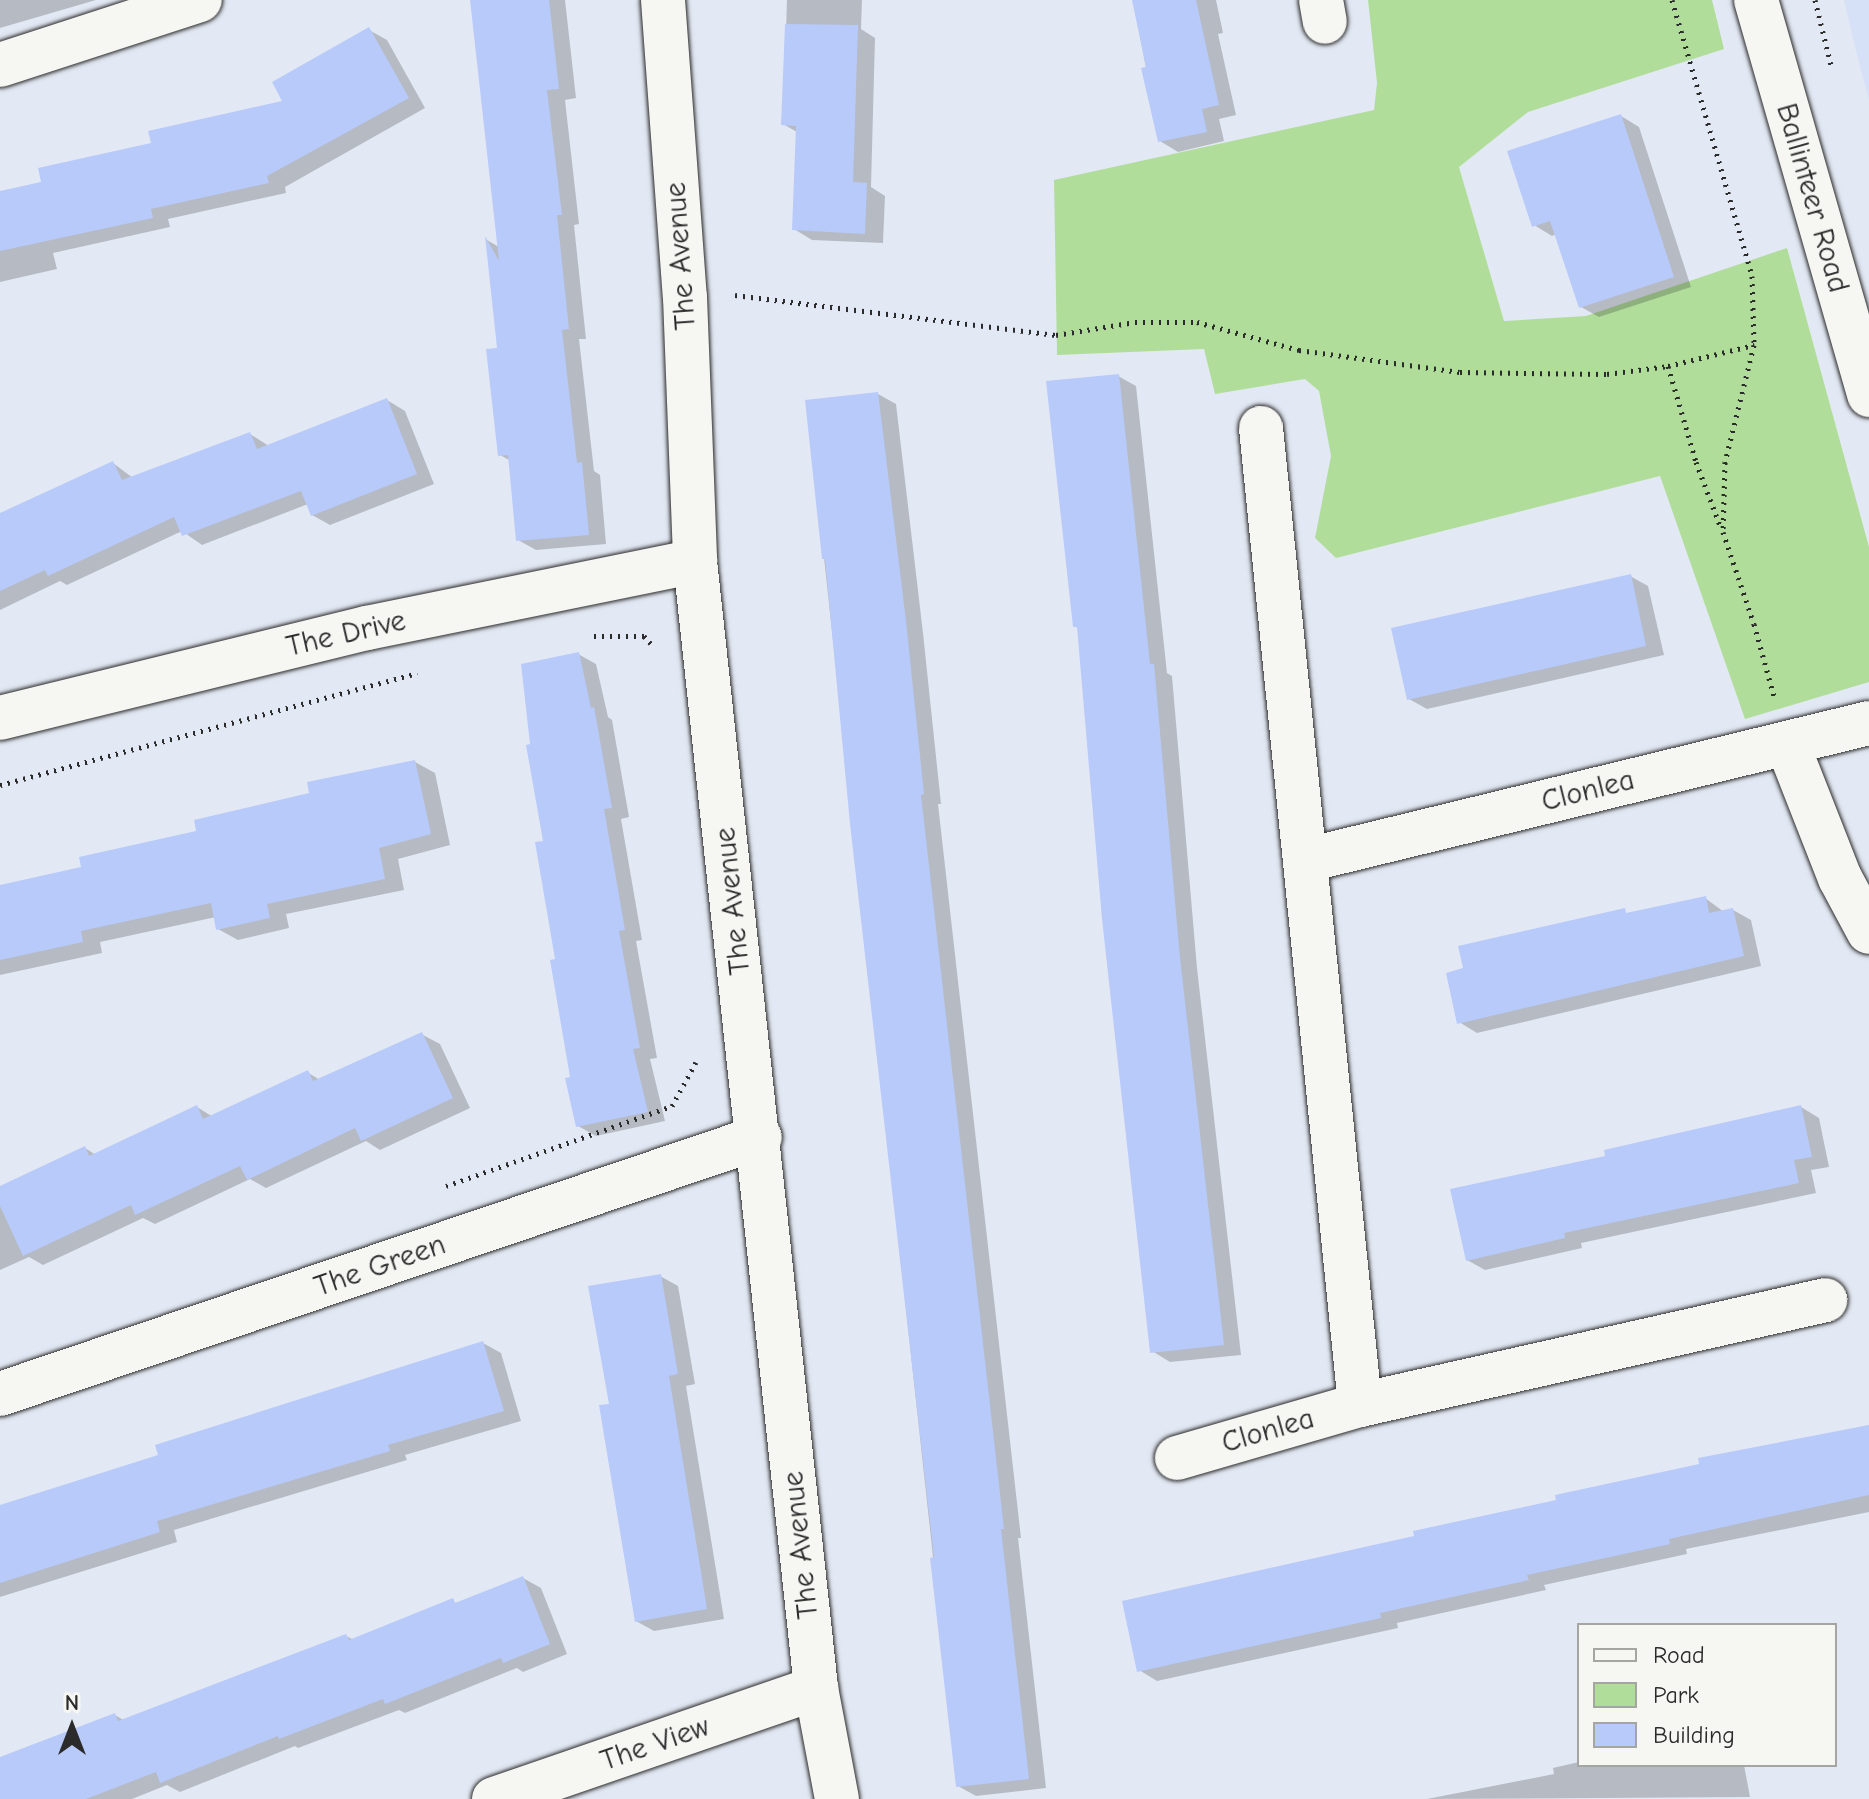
<!DOCTYPE html>
<style>
body{margin:0}
#map{position:relative;width:1869px;height:1799px;overflow:hidden;background:#e3e9f4;font-family:"Comic Neue",sans-serif}
div>[style]{position:absolute}
.built>*{inset:0;background:#d6e0f6}
.green>*{inset:0;background:#b1dd9b}
.shadow>*{inset:0;background:#0003}
.building>*{inset:0;background:#b8cafa}
.path>*{height:5px;margin-top:-2.5px;transform-origin:0;background:repeating-linear-gradient(90deg,#2b2b2b 0 2px,transparent 0 8px)}
.roads{filter:drop-shadow(0 0 2px #2b2b2b) drop-shadow(0 0 2px #2b2b2b)}
.minor>*{height:44px;margin:-22px;padding:0 22px;transform-origin:22px;border-radius:22px;background:#f6f6f2}
.major>*{height:44px;margin:-22px;padding:0 22px;transform-origin:22px;border-radius:22px;background:#f6f6f2}
span{translate:-50% -50%;white-space:nowrap;text-align:center;line-height:1.15;-webkit-text-stroke:8px #f6f6f2;paint-order:stroke}
.street-label{font-size:30px;color:#2b2b2b}
.legend{position:absolute;left:1577px;top:1623px;width:260px;height:144px;box-sizing:border-box;background:#f6f6f2;border:2px solid #a5a5a2;margin:0;padding:10px 14px;list-style:none;font-size:24px;color:#2b2b2b}
.legend li{display:flex;align-items:center;gap:16px;height:40px}
.legend b{width:40px;border:2px solid #a5a5a2}
.north{position:absolute;left:32px;top:1687px;width:80px;height:80px;-webkit-text-stroke:6px #f6f6f2;paint-order:stroke;rotate:0deg;font-size:22px;font-weight:700;line-height:32px;text-align:center;color:#2b2b2b}
.north::after{content:'';display:block;margin:auto;width:28px;height:36px;background:#2b2b2b;clip-path:polygon(50% 0,100% 100%,50% 72%,0 100%)}
</style>
<div id="map">
<div class="built">
<div style="clip-path:polygon(1844px 0,1869px 0,1869px 100px,1856px 51px)"></div>
</div>
<div class="green">
<div style="clip-path:polygon(1368px 0,1712px 0,1724px 49px,1528px 112px,1459px 167px,1504px 321px,1586px 316px,1787px 248px,1869px 547px,1869px 682px,1745px 719px,1660px 476px,1336px 558px,1315px 538px,1331px 456px,1319px 391px,1305px 379px,1215px 394px,1204px 349px,1057px 355px,1054px 180px,1374px 110px,1377px 83px)"></div>
</div>
<div class="shadow">
<div style="clip-path:polygon(0 0,96px 0,0 28px)"></div>
<div style="clip-path:polygon(472px 0,565px 0,576px 98px,565px 100px,579px 224px,574px 225px,586px 339px,579px 339px,594px 471px,600px 475px,606px 544px,536px 550px,518px 540px,511px 461px,500px 455px,499px 350px,487px 240px,499px 247px)"></div>
<div style="clip-path:polygon(787px 0,862px 0,861px 29px,875px 38px,871px 187px,885px 196px,883px 243px,812px 240px,794px 229px,797px 132px,783px 124px)"></div>
<div style="clip-path:polygon(1133px 0,1216px 0,1223px 33px,1218px 34px,1236px 115px,1219px 119px,1224px 141px,1178px 152px,1160px 141px)"></div>
<div style="clip-path:polygon(369px 30px,387px 40px,425px 108px,285px 187px,286px 193px,168px 219px,170px 227px,53px 253px,57px 269px,0 282px,0 192px,43px 182px,285px 102px)"></div>
<div style="clip-path:polygon(1621px 116px,1639px 127px,1691px 287px,1599px 317px,1581px 307px,1556px 234px,1552px 236px,1534px 225px)"></div>
<div style="clip-path:polygon(1118px 376px,1136px 386px,1167px 673px,1172px 676px,1197px 968px,1241px 1355px,1170px 1362px,1152px 1351px,1079px 629px,1075px 626px)"></div>
<div style="clip-path:polygon(878px 394px,896px 404px,923px 633px,941px 804px,938px 804px,1021px 1538px,1018px 1538px,1046px 1788px,976px 1796px,958px 1786px,807px 402px)"></div>
<div style="clip-path:polygon(387px 400px,405px 411px,434px 484px,330px 525px,312px 515px,308px 504px,202px 545px,182px 531px,67px 585px,60px 581px,0 610px,0 514px,113px 463px,133px 478px,250px 434px,269px 446px)"></div>
<div style="clip-path:polygon(1630px 576px,1648px 586px,1664px 655px,1427px 709px,1409px 699px)"></div>
<div style="clip-path:polygon(578px 654px,596px 664px,608px 717px,612px 720px,629px 817px,621px 819px,642px 940px,636px 941px,657px 1058px,650px 1059px,665px 1121px,596px 1136px,578px 1126px,546px 842px)"></div>
<div style="clip-path:polygon(415px 762px,435px 773px,450px 845px,398px 859px,404px 890px,286px 914px,289px 928px,238px 940px,218px 929px,216px 917px,100px 942px,102px 953px,0 975px,0 887px,83px 869px)"></div>
<div style="clip-path:polygon(1705px 898px,1724px 912px,1733px 910px,1751px 920px,1761px 966px,1477px 1033px,1459px 1022px,1466px 970px)"></div>
<div style="clip-path:polygon(421px 1034px,440px 1044px,470px 1108px,380px 1150px,366px 1141px,266px 1188px,250px 1179px,155px 1224px,143px 1218px,43px 1265px,29px 1257px,0 1270px,0 1188px,85px 1148px,96px 1155px,197px 1107px,213px 1117px,307px 1072px,320px 1080px)"></div>
<div style="clip-path:polygon(1801px 1107px,1819px 1118px,1829px 1167px,1811px 1170px,1816px 1193px,1581px 1243px,1582px 1248px,1485px 1270px,1467px 1260px,1608px 1157px)"></div>
<div style="clip-path:polygon(660px 1276px,678px 1286px,695px 1384px,686px 1386px,724px 1619px,654px 1631px,636px 1621px,611px 1405px)"></div>
<div style="clip-path:polygon(483px 1343px,501px 1353px,521px 1421px,405px 1455px,407px 1460px,174px 1530px,177px 1542px,0 1597px,0 1507px,160px 1456px)"></div>
<div style="clip-path:polygon(1869px 1425px,1869px 1512px,1686px 1549px,1687px 1554px,1544px 1585px,1546px 1590px,1397px 1623px,1398px 1628px,1157px 1681px,1139px 1670px,1417px 1538px)"></div>
<div style="clip-path:polygon(523px 1578px,541px 1588px,567px 1654px,523px 1672px,517px 1668px,405px 1713px,399px 1710px,298px 1748px,295px 1746px,180px 1792px,167px 1785px,132px 1799px,0 1799px,0 1761px,115px 1715px,125px 1721px,346px 1636px,354px 1640px,452px 1601px,458px 1604px)"></div>
<div style="clip-path:polygon(1579px 1762px,1744px 1765px,1750px 1797px,1427px 1799px,1554px 1774px,1553px 1768px)"></div>
</div>
<div class="building">
<div style="clip-path:polygon(470px 0,549px 0,559px 89px,547px 90px,562px 215px,557px 215px,569px 329px,562px 330px,577px 463px,582px 462px,589px 535px,516px 541px,508px 455px,498px 456px,486px 349px,497px 348px,485px 236px,499px 261px)"></div>
<div style="clip-path:polygon(1132px 0,1196px 0,1219px 105px,1202px 109px,1207px 132px,1158px 142px,1141px 68px,1146px 67px)"></div>
<div style="clip-path:polygon(785px 24px,858px 25px,853px 182px,867px 183px,865px 234px,792px 230px,796px 126px,781px 125px)"></div>
<div style="clip-path:polygon(369px 27px,409px 98px,267px 176px,269px 183px,151px 209px,153px 218px,0 251px,0 191px,41px 182px,38px 168px,151px 143px,148px 131px,282px 101px,272px 82px)"></div>
<div style="clip-path:polygon(1621px 114px,1674px 277px,1579px 308px,1550px 221px,1532px 227px,1507px 151px)"></div>
<div style="clip-path:polygon(1119px 374px,1150px 664px,1154px 664px,1180px 958px,1224px 1345px,1150px 1353px,1102px 919px,1077px 627px,1073px 627px,1046px 381px)"></div>
<div style="clip-path:polygon(878px 392px,906px 621px,924px 794px,921px 795px,1004px 1529px,1001px 1529px,1029px 1779px,956px 1787px,930px 1558px,934px 1557px,850px 824px,825px 559px,822px 559px,805px 400px)"></div>
<div style="clip-path:polygon(387px 398px,417px 474px,311px 516px,301px 491px,182px 536px,174px 517px,48px 576px,45px 570px,0 591px,0 513px,113px 461px,122px 480px,250px 432px,257px 449px)"></div>
<div style="clip-path:polygon(1631px 574px,1646px 646px,1407px 700px,1391px 628px)"></div>
<div style="clip-path:polygon(579px 652px,591px 708px,594px 707px,612px 808px,604px 809px,625px 930px,619px 931px,640px 1048px,633px 1049px,648px 1112px,576px 1127px,565px 1078px,570px 1077px,550px 960px,555px 959px,535px 842px,543px 841px,526px 745px,530px 744px,521px 664px)"></div>
<div style="clip-path:polygon(415px 760px,431px 834px,379px 848px,385px 879px,267px 904px,270px 918px,216px 930px,211px 903px,81px 931px,83px 942px,0 960px,0 885px,81px 867px,79px 857px,196px 831px,194px 820px,309px 793px,307px 782px)"></div>
<div style="clip-path:polygon(1706px 896px,1709px 913px,1733px 908px,1744px 956px,1457px 1024px,1446px 973px,1463px 968px,1458px 946px,1625px 908px,1626px 913px)"></div>
<div style="clip-path:polygon(422px 1032px,453px 1098px,361px 1141px,355px 1128px,247px 1180px,240px 1166px,135px 1215px,131px 1205px,23px 1256px,0 1206px,0 1186px,85px 1146px,89px 1156px,197px 1105px,203px 1119px,308px 1070px,313px 1081px)"></div>
<div style="clip-path:polygon(1801px 1105px,1812px 1157px,1794px 1160px,1799px 1183px,1564px 1233px,1565px 1238px,1466px 1261px,1450px 1189px,1605px 1156px,1604px 1150px)"></div>
<div style="clip-path:polygon(661px 1274px,678px 1374px,669px 1376px,707px 1609px,635px 1622px,599px 1405px,609px 1404px,588px 1286px)"></div>
<div style="clip-path:polygon(483px 1341px,504px 1411px,388px 1445px,390px 1451px,157px 1521px,160px 1532px,0 1583px,0 1505px,158px 1455px,155px 1445px)"></div>
<div style="clip-path:polygon(1869px 1425px,1869px 1495px,1669px 1539px,1670px 1544px,1527px 1575px,1529px 1580px,1380px 1613px,1381px 1618px,1137px 1672px,1122px 1601px,1414px 1536px,1413px 1531px,1556px 1500px,1555px 1495px,1699px 1464px,1698px 1458px)"></div>
<div style="clip-path:polygon(523px 1576px,550px 1644px,503px 1663px,501px 1658px,385px 1704px,383px 1699px,279px 1739px,278px 1736px,160px 1783px,156px 1772px,86px 1799px,0 1799px,0 1757px,115px 1713px,118px 1721px,346px 1634px,349px 1640px,453px 1598px,455px 1603px)"></div>
</div>
<div class="path">
<div style="left:1672px;top:0;width:287px;rotate:73.8deg"></div>
<div style="left:1752px;top:276px;width:69px;rotate:88.3deg"></div>
<div style="left:1754px;top:345px;width:121px;rotate:103.9deg"></div>
<div style="left:1725px;top:462px;width:70px;rotate:91.6deg"></div>
<div style="left:1723px;top:532px;width:97px;rotate:71.4deg"></div>
<div style="left:1754px;top:624px;width:75px;rotate:74.5deg"></div>
<div style="left:1815px;top:0;width:71px;rotate:76.2deg"></div>
<div style="left:735px;top:295px;width:323px;rotate:7.1deg"></div>
<div style="left:1056px;top:335px;width:80px;rotate:-9.3deg"></div>
<div style="left:1135px;top:322px;width:62px"></div>
<div style="left:1197px;top:322px;width:106px;rotate:15.4deg"></div>
<div style="left:1299px;top:350px;width:162px;rotate:7.8deg"></div>
<div style="left:1460px;top:372px;width:147px;rotate:0.8deg"></div>
<div style="left:1607px;top:374px;width:62px;rotate:-7.5deg"></div>
<div style="left:1668px;top:366px;width:89px;rotate:-13.7deg"></div>
<div style="left:1668px;top:366px;width:100px;rotate:73.7deg"></div>
<div style="left:1696px;top:462px;width:71px;rotate:69.3deg"></div>
<div style="left:594px;top:636px;width:50px"></div>
<div style="left:644px;top:636px;width:12px;rotate:48deg"></div>
<div style="left:0;top:785px;width:432px;rotate:-15deg"></div>
<div style="left:446px;top:1186px;width:240px;rotate:-19.5deg"></div>
<div style="left:672px;top:1106px;width:50px;rotate:-61.4deg"></div>
</div>
<div class="roads">
<div class="minor">
<div style="left:663px;top:0;width:298px;rotate:85.8deg"></div>
<div style="left:685px;top:297px;width:264px;rotate:87.8deg"></div>
<div style="left:695px;top:561px;width:1133px;rotate:83.87deg"></div>
<div style="left:816px;top:1688px;width:113px;rotate:79.3deg"></div>
<div style="left:1321px;top:0;width:22px;rotate:80deg"></div>
<div style="left:0;top:65px;width:210px;rotate:-18deg"></div>
<div style="left:1261px;top:428px;width:982px;rotate:84.21deg"></div>
<div style="left:0;top:718px;width:378px;rotate:-13.8deg"></div>
<div style="left:367px;top:628px;width:335px;rotate:-11.5deg"></div>
<div style="left:1787px;top:743px;width:145px;rotate:68.6deg"></div>
<div style="left:1840px;top:878px;width:61px;rotate:61.8deg"></div>
<div style="left:1307px;top:860px;width:578px;rotate:-13.7deg"></div>
<div style="left:0;top:1394px;width:802px;rotate:-18.68deg"></div>
<div style="left:1177px;top:1458px;width:191px;rotate:-16.2deg"></div>
<div style="left:1360px;top:1405px;width:477px;rotate:-12.7deg"></div>
<div style="left:494px;top:1799px;width:341px;rotate:-19deg"></div>
</div>
<div class="major">
<div style="left:1756px;top:0;width:411px;rotate:74deg"></div>
</div>
</div>
<div class="street-label">
<span style="left:1812px;top:198px;rotate:74deg">Ballinteer Road</span>
<span style="left:681px;top:256px;rotate:-94deg">The Avenue</span>
<span style="left:346px;top:634px;rotate:-13deg">The Drive</span>
<span style="left:1588px;top:791px;rotate:-14deg">Clonlea</span>
<span style="left:733px;top:901px;rotate:-96deg">The Avenue</span>
<span style="left:380px;top:1266px;rotate:-19deg">The Green</span>
<span style="left:1268px;top:1431px;rotate:-16deg">Clonlea</span>
<span style="left:801px;top:1545px;rotate:-96deg">The Avenue</span>
<span style="left:655px;top:1744px;rotate:-19deg">The View</span>
</div>
<ul class="legend">
<li><b style="height:10px;background:#f6f6f2"></b>Road</li>
<li><b style="height:22px;background:#b1dd9b"></b>Park</li>
<li><b style="height:22px;background:#b8cafa"></b>Building</li>
</ul>
<div class="north">N</div>
</div>
